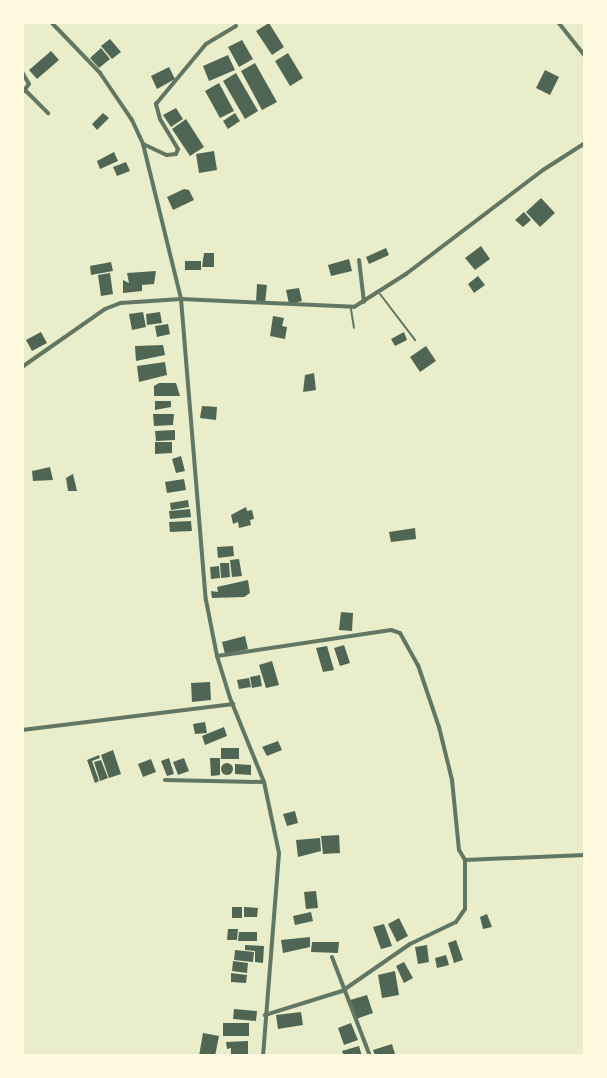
<!DOCTYPE html>
<style>
body{margin:0}
#map{position:relative;width:607px;height:1078px;overflow:hidden;background:#e9edc9;font-family:"Nunito Sans",sans-serif}
div>[style]{position:absolute}
.building>*{inset:0;background:#4f6655}
.round{border-radius:50%}
.service>*{height:2px;margin:-1px;padding:0 1px;transform-origin:1px;border-radius:1px;background:#617663}
.minor>*{height:4px;margin:-2px;padding:0 2px;transform-origin:2px;border-radius:2px;background:#617663}
span{translate:-50% -50%;white-space:nowrap;text-align:center;line-height:1.15;-webkit-text-stroke:8px #fefae0;paint-order:stroke}
.frame{position:absolute;inset:0;border:24px solid #fefae0;pointer-events:none}
</style>
<div id="map">
<div class="building">
<div style="clip-path:polygon(269px 23px,284px 47px,272px 55px,256px 31px)"></div>
<div style="clip-path:polygon(110px 39px,121px 52px,112px 59px,101px 46px)"></div>
<div style="clip-path:polygon(242px 40px,253px 59px,239px 67px,228px 47px)"></div>
<div style="clip-path:polygon(101px 48px,110px 59px,99px 68px,90px 58px)"></div>
<div style="clip-path:polygon(51px 51px,59px 60px,37px 79px,29px 70px)"></div>
<div style="clip-path:polygon(288px 53px,303px 78px,290px 86px,275px 61px)"></div>
<div style="clip-path:polygon(228px 55px,235px 70px,209px 81px,203px 66px)"></div>
<div style="clip-path:polygon(255px 63px,277px 102px,262px 110px,241px 71px)"></div>
<div style="clip-path:polygon(169px 67px,175px 79px,157px 89px,151px 76px)"></div>
<div style="clip-path:polygon(545px 70px,559px 77px,550px 95px,536px 88px)"></div>
<div style="clip-path:polygon(236px 73px,258px 111px,245px 119px,223px 81px)"></div>
<div style="clip-path:polygon(219px 83px,234px 111px,220px 118px,205px 91px)"></div>
<div style="clip-path:polygon(176px 108px,183px 119px,171px 127px,163px 115px)"></div>
<div style="clip-path:polygon(103px 113px,109px 118px,97px 130px,92px 124px)"></div>
<div style="clip-path:polygon(235px 113px,240px 121px,228px 129px,223px 121px)"></div>
<div style="clip-path:polygon(186px 119px,204px 147px,190px 156px,172px 129px)"></div>
<div style="clip-path:polygon(214px 151px,217px 170px,199px 173px,196px 154px)"></div>
<div style="clip-path:polygon(114px 152px,118px 161px,100px 169px,97px 161px)"></div>
<div style="clip-path:polygon(126px 162px,130px 171px,117px 176px,113px 167px)"></div>
<div style="clip-path:polygon(184px 189px,189px 190px,194px 200px,173px 210px,167px 197px)"></div>
<div style="clip-path:polygon(541px 198px,555px 213px,540px 227px,526px 212px)"></div>
<div style="clip-path:polygon(524px 212px,531px 220px,523px 227px,515px 220px)"></div>
<div style="clip-path:polygon(481px 246px,490px 259px,475px 270px,465px 258px)"></div>
<div style="clip-path:polygon(386px 248px,389px 255px,369px 264px,366px 257px)"></div>
<div style="clip-path:polygon(204px 253px,214px 253px,214px 267px,202px 267px)"></div>
<div style="clip-path:polygon(349px 259px,352px 271px,331px 276px,328px 265px)"></div>
<div style="clip-path:polygon(185px 261px,201px 261px,201px 270px,185px 270px)"></div>
<div style="clip-path:polygon(111px 262px,113px 271px,91px 275px,90px 266px)"></div>
<div style="clip-path:polygon(156px 271px,154px 284px,142px 285px,142px 291px,123px 293px,123px 280px,129px 283px,127px 273px)"></div>
<div style="clip-path:polygon(110px 273px,113px 294px,101px 296px,98px 275px)"></div>
<div style="clip-path:polygon(478px 276px,485px 285px,474px 293px,468px 284px)"></div>
<div style="clip-path:polygon(257px 284px,267px 285px,265px 303px,256px 302px)"></div>
<div style="clip-path:polygon(299px 288px,302px 301px,289px 304px,286px 290px)"></div>
<div style="clip-path:polygon(143px 312px,146px 327px,132px 330px,129px 314px)"></div>
<div style="clip-path:polygon(160px 312px,162px 323px,147px 325px,146px 314px)"></div>
<div style="clip-path:polygon(273px 316px,284px 318px,282px 326px,287px 327px,285px 339px,270px 336px)"></div>
<div style="clip-path:polygon(168px 324px,170px 334px,157px 337px,155px 326px)"></div>
<div style="clip-path:polygon(41px 332px,47px 343px,32px 351px,26px 340px)"></div>
<div style="clip-path:polygon(404px 332px,407px 340px,395px 346px,391px 339px)"></div>
<div style="clip-path:polygon(163px 345px,165px 355px,136px 361px,135px 346px)"></div>
<div style="clip-path:polygon(426px 346px,436px 361px,420px 372px,410px 357px)"></div>
<div style="clip-path:polygon(165px 362px,167px 375px,139px 382px,137px 366px)"></div>
<div style="clip-path:polygon(314px 373px,316px 390px,303px 392px,305px 375px)"></div>
<div style="clip-path:polygon(159px 383px,176px 383px,180px 396px,154px 396px,154px 386px)"></div>
<div style="clip-path:polygon(155px 401px,171px 401px,171px 407px,155px 410px)"></div>
<div style="clip-path:polygon(202px 406px,217px 407px,216px 420px,200px 418px)"></div>
<div style="clip-path:polygon(153px 414px,174px 414px,173px 425px,154px 426px)"></div>
<div style="clip-path:polygon(175px 430px,175px 440px,156px 441px,155px 431px)"></div>
<div style="clip-path:polygon(155px 442px,172px 442px,172px 453px,155px 454px)"></div>
<div style="clip-path:polygon(181px 456px,185px 471px,176px 473px,172px 459px)"></div>
<div style="clip-path:polygon(50px 467px,53px 480px,33px 481px,32px 471px)"></div>
<div style="clip-path:polygon(73px 474px,77px 491px,68px 491px,66px 478px)"></div>
<div style="clip-path:polygon(184px 479px,186px 490px,167px 493px,165px 482px)"></div>
<div style="clip-path:polygon(188px 500px,189px 507px,171px 510px,170px 503px)"></div>
<div style="clip-path:polygon(246px 507px,247px 511px,252px 510px,254px 519px,250px 520px,251px 525px,239px 528px,238px 522px,233px 524px,231px 515px)"></div>
<div style="clip-path:polygon(190px 509px,191px 517px,170px 519px,169px 511px)"></div>
<div style="clip-path:polygon(191px 521px,192px 531px,170px 532px,169px 522px)"></div>
<div style="clip-path:polygon(415px 528px,416px 539px,391px 542px,389px 532px)"></div>
<div style="clip-path:polygon(233px 546px,234px 556px,218px 558px,217px 547px)"></div>
<div style="clip-path:polygon(239px 559px,242px 576px,232px 577px,230px 560px)"></div>
<div style="clip-path:polygon(220px 563px,229px 563px,230px 577px,221px 578px)"></div>
<div style="clip-path:polygon(219px 566px,220px 578px,211px 579px,210px 567px)"></div>
<div style="clip-path:polygon(248px 580px,250px 593px,244px 597px,212px 598px,211px 591px,218px 592px,217px 587px)"></div>
<div style="clip-path:polygon(341px 612px,353px 613px,352px 631px,339px 630px)"></div>
<div style="clip-path:polygon(245px 636px,248px 649px,225px 654px,222px 642px)"></div>
<div style="clip-path:polygon(344px 645px,350px 663px,340px 666px,334px 648px)"></div>
<div style="clip-path:polygon(327px 646px,334px 670px,323px 672px,316px 648px)"></div>
<div style="clip-path:polygon(272px 661px,279px 685px,266px 688px,259px 665px)"></div>
<div style="clip-path:polygon(260px 675px,262px 686px,252px 688px,250px 677px)"></div>
<div style="clip-path:polygon(249px 678px,251px 687px,239px 689px,237px 680px)"></div>
<div style="clip-path:polygon(210px 682px,211px 700px,192px 702px,191px 683px)"></div>
<div style="clip-path:polygon(205px 722px,207px 733px,195px 734px,193px 724px)"></div>
<div style="clip-path:polygon(224px 727px,227px 736px,205px 745px,202px 736px)"></div>
<div style="clip-path:polygon(278px 741px,282px 750px,267px 756px,262px 747px)"></div>
<div style="clip-path:polygon(221px 748px,239px 748px,239px 759px,221px 759px)"></div>
<div style="clip-path:polygon(113px 750px,121px 774px,109px 778px,101px 755px)"></div>
<div style="clip-path:polygon(99px 755px,100px 758px,92px 761px,99px 781px,95px 783px,87px 760px)"></div>
<div style="clip-path:polygon(169px 758px,174px 774px,167px 776px,161px 761px)"></div>
<div style="clip-path:polygon(184px 758px,189px 771px,178px 775px,173px 762px)"></div>
<div style="clip-path:polygon(210px 758px,220px 758px,220px 775px,211px 776px)"></div>
<div style="clip-path:polygon(151px 759px,156px 772px,143px 777px,138px 764px)"></div>
<div style="clip-path:polygon(101px 760px,108px 778px,100px 781px,94px 762px)"></div>
<div class="round" style="left:221px;top:763px;width:12px;height:12px"></div>
<div style="clip-path:polygon(235px 764px,251px 765px,251px 775px,235px 774px)"></div>
<div style="clip-path:polygon(295px 811px,298px 823px,287px 826px,283px 814px)"></div>
<div style="clip-path:polygon(339px 835px,340px 853px,323px 854px,321px 836px)"></div>
<div style="clip-path:polygon(320px 838px,321px 851px,298px 857px,296px 840px)"></div>
<div style="clip-path:polygon(316px 891px,318px 908px,306px 909px,304px 892px)"></div>
<div style="clip-path:polygon(232px 907px,242px 907px,242px 918px,232px 918px)"></div>
<div style="clip-path:polygon(244px 907px,258px 908px,257px 917px,244px 917px)"></div>
<div style="clip-path:polygon(311px 912px,313px 921px,295px 925px,293px 916px)"></div>
<div style="clip-path:polygon(487px 914px,492px 927px,483px 929px,480px 917px)"></div>
<div style="clip-path:polygon(399px 918px,408px 936px,397px 942px,388px 924px)"></div>
<div style="clip-path:polygon(384px 924px,392px 946px,381px 949px,373px 927px)"></div>
<div style="clip-path:polygon(228px 929px,238px 929px,237px 940px,227px 940px)"></div>
<div style="clip-path:polygon(239px 932px,257px 932px,257px 941px,238px 941px)"></div>
<div style="clip-path:polygon(310px 937px,310px 947px,283px 953px,281px 940px)"></div>
<div style="clip-path:polygon(456px 940px,463px 960px,454px 963px,448px 943px)"></div>
<div style="clip-path:polygon(312px 942px,339px 942px,338px 953px,311px 952px)"></div>
<div style="clip-path:polygon(245px 945px,264px 946px,263px 963px,255px 962px,255px 951px,245px 950px)"></div>
<div style="clip-path:polygon(427px 945px,429px 962px,418px 964px,415px 947px)"></div>
<div style="clip-path:polygon(235px 950px,254px 952px,253px 962px,234px 960px)"></div>
<div style="clip-path:polygon(446px 955px,449px 965px,437px 968px,435px 958px)"></div>
<div style="clip-path:polygon(233px 961px,248px 963px,247px 973px,232px 971px)"></div>
<div style="clip-path:polygon(404px 962px,413px 978px,404px 983px,396px 966px)"></div>
<div style="clip-path:polygon(395px 971px,399px 995px,382px 998px,378px 975px)"></div>
<div style="clip-path:polygon(231px 973px,247px 975px,246px 983px,231px 982px)"></div>
<div style="clip-path:polygon(367px 995px,373px 1013px,356px 1019px,350px 1000px)"></div>
<div style="clip-path:polygon(234px 1009px,257px 1011px,256px 1021px,233px 1019px)"></div>
<div style="clip-path:polygon(301px 1012px,303px 1025px,278px 1029px,276px 1015px)"></div>
<div style="clip-path:polygon(223px 1023px,249px 1023px,249px 1036px,223px 1036px)"></div>
<div style="clip-path:polygon(351px 1023px,358px 1040px,344px 1045px,338px 1028px)"></div>
<div style="clip-path:polygon(203px 1033px,219px 1036px,215px 1056px,199px 1056px)"></div>
<div style="clip-path:polygon(248px 1041px,248px 1054px,231px 1055px,231px 1048px,227px 1049px,226px 1042px)"></div>
<div style="clip-path:polygon(392px 1044px,395px 1054px,375px 1056px,373px 1050px)"></div>
<div style="clip-path:polygon(359px 1046px,362px 1056px,344px 1056px,342px 1051px)"></div>
</div>
<div class="service">
<div style="left:380px;top:294px;width:58px;rotate:52.7deg"></div>
<div style="left:351px;top:309px;width:19px;rotate:81deg"></div>
</div>
<div class="minor">
<div style="left:51px;top:22px;width:71px;rotate:46.1deg"></div>
<div style="left:100px;top:73px;width:57px;rotate:55.8deg"></div>
<div style="left:132px;top:120px;width:26px;rotate:65deg"></div>
<div style="left:143px;top:144px;width:160px;rotate:76.2deg"></div>
<div style="left:181px;top:299px;width:302px;rotate:85.3deg"></div>
<div style="left:206px;top:600px;width:57px;rotate:78.9deg"></div>
<div style="left:217px;top:656px;width:44px;rotate:72.8deg"></div>
<div style="left:230px;top:698px;width:91px;rotate:68deg"></div>
<div style="left:264px;top:782px;width:73px;rotate:78.1deg"></div>
<div style="left:279px;top:853px;width:204px;rotate:94.5deg"></div>
<div style="left:558px;top:22px;width:43px;rotate:51.5deg"></div>
<div style="left:22px;top:72px;width:14px;rotate:60deg"></div>
<div style="left:29px;top:84px;width:11px;rotate:128deg"></div>
<div style="left:25px;top:90px;width:33px;rotate:45deg"></div>
<div style="left:143px;top:144px;width:26px;rotate:25deg"></div>
<div style="left:167px;top:155px;width:9px;rotate:-6deg"></div>
<div style="left:176px;top:154px;width:5px;rotate:-68deg"></div>
<div style="left:178px;top:149px;width:35px;rotate:-121deg"></div>
<div style="left:160px;top:119px;width:16px;rotate:-105deg"></div>
<div style="left:156px;top:104px;width:78px;rotate:-50.2deg"></div>
<div style="left:206px;top:44px;width:35px;rotate:-31deg"></div>
<div style="left:359px;top:260px;width:42px;rotate:83.2deg"></div>
<div style="left:22px;top:367px;width:101px;rotate:-34.9deg"></div>
<div style="left:105px;top:309px;width:17px;rotate:-21deg"></div>
<div style="left:121px;top:303px;width:60px;rotate:-3.8deg"></div>
<div style="left:181px;top:299px;width:173px;rotate:2.6deg"></div>
<div style="left:354px;top:307px;width:62px;rotate:-32.4deg"></div>
<div style="left:406px;top:274px;width:172px;rotate:-37.2deg"></div>
<div style="left:543px;top:170px;width:50px;rotate:-32.7deg"></div>
<div style="left:217px;top:656px;width:176px;rotate:-8.5deg"></div>
<div style="left:391px;top:630px;width:9px;rotate:18deg"></div>
<div style="left:400px;top:633px;width:37px;rotate:61deg"></div>
<div style="left:418px;top:665px;width:65px;rotate:71.3deg"></div>
<div style="left:439px;top:727px;width:55px;rotate:76.2deg"></div>
<div style="left:452px;top:780px;width:70px;rotate:84.3deg"></div>
<div style="left:459px;top:850px;width:12px;rotate:59deg"></div>
<div style="left:465px;top:860px;width:49px;rotate:90deg"></div>
<div style="left:465px;top:909px;width:16px;rotate:125deg"></div>
<div style="left:456px;top:922px;width:51px;rotate:154.4deg"></div>
<div style="left:410px;top:944px;width:83px;rotate:145.3deg"></div>
<div style="left:342px;top:991px;width:81px;rotate:162.7deg"></div>
<div style="left:22px;top:730px;width:213px;rotate:-7deg"></div>
<div style="left:165px;top:780px;width:99px;rotate:1.2deg"></div>
<div style="left:465px;top:860px;width:120px;rotate:-2.4deg"></div>
<div style="left:332px;top:957px;width:106px;rotate:69deg"></div>
</div>
<div class="frame"></div>
</div>
